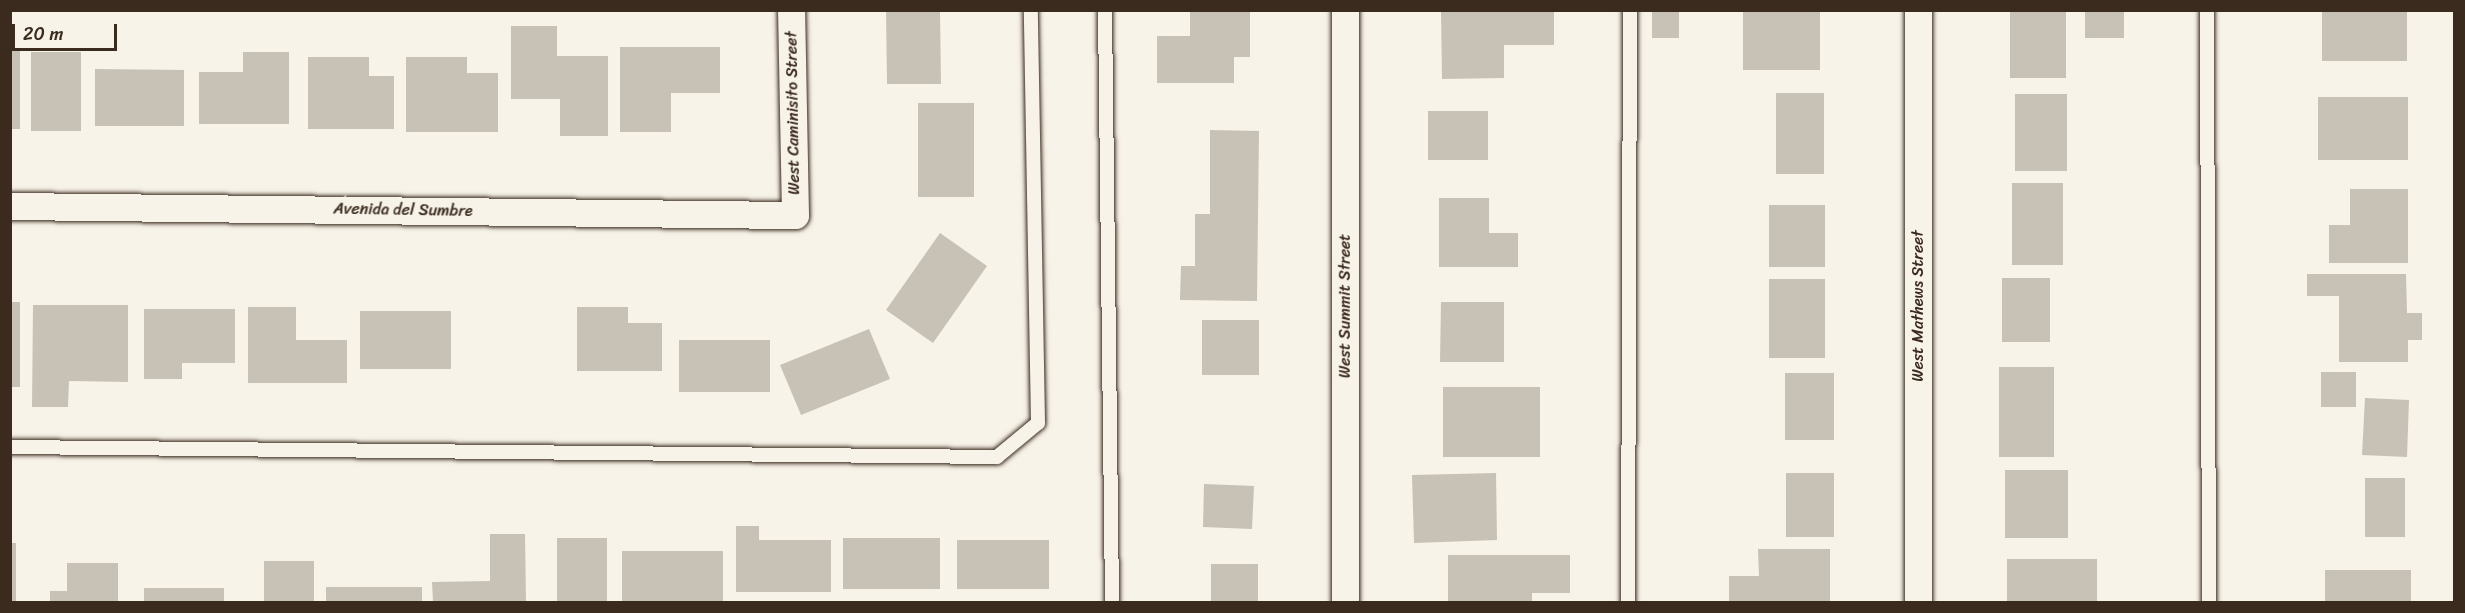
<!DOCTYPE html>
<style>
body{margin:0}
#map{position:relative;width:2465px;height:613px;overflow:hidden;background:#f7f3e8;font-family:Sriracha,sans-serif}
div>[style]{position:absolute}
.building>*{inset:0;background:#c8c1b6}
.roads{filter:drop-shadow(0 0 2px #3b2a1e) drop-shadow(0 0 2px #3b2a1e)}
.service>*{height:14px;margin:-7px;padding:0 7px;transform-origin:7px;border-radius:7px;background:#f7f3e8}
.minor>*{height:27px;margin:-13.5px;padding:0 13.5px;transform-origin:13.5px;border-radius:13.5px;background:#f7f3e8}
span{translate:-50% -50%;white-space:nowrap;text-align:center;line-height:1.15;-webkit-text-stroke:6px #f7f3e8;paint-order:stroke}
.street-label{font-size:16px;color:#3b2a1e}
.frame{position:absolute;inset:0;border:12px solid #3b2a1e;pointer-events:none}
.scale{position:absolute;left:12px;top:24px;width:105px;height:27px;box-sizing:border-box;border:3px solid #3b2a1e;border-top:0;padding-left:8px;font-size:18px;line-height:21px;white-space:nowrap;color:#3b2a1e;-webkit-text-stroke:4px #f7f3e8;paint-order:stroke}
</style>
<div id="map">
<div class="building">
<div style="clip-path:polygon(886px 10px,940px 10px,941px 84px,887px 84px)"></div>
<div style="clip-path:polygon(1524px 10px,1554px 10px,1554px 45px,1504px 45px,1504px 78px,1442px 79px,1441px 11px)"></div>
<div style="clip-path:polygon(1652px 10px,1679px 10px,1679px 38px,1652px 38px)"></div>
<div style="clip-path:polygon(1743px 10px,1820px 10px,1820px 70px,1743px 70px)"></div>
<div style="clip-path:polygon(2010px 10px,2066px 10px,2066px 78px,2010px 78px)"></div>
<div style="clip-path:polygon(2085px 10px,2124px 10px,2124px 38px,2085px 38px)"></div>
<div style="clip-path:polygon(2322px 10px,2407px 10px,2407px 61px,2322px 61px)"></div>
<div style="clip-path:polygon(1190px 11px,1250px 11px,1250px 57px,1234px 57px,1234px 83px,1157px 83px,1157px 36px,1190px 36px)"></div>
<div style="clip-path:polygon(511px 26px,557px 26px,557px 56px,608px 56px,608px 136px,560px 136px,560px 99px,511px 99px)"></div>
<div style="clip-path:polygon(620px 47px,720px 47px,720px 93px,671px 93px,671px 132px,620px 132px)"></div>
<div style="clip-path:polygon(10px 51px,20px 51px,20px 129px,10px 129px)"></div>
<div style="clip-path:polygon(31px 52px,81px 52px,81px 131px,31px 131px)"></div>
<div style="clip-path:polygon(243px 52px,289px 52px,289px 124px,199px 124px,199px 72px,243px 72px)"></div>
<div style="clip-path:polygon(308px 57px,369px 57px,369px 76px,394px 76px,394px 129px,308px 129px)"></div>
<div style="clip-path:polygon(406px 57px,467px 57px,467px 73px,498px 73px,498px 132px,406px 132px)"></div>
<div style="clip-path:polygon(95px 69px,184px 70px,184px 126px,95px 126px)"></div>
<div style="clip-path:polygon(1776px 93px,1824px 93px,1824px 174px,1776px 174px)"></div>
<div style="clip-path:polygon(2015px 94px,2067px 94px,2067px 171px,2015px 171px)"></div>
<div style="clip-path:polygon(2318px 97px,2408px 97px,2408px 160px,2318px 160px)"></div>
<div style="clip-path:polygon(918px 103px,974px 103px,974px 197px,918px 197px)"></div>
<div style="clip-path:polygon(1428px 111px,1488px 111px,1488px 160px,1428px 160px)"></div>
<div style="clip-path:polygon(1210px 130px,1259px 131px,1257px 301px,1180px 300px,1181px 266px,1195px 266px,1195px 214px,1210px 214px)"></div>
<div style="clip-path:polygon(2012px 183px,2063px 183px,2063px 265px,2012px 265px)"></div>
<div style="clip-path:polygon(2350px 189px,2408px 189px,2408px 263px,2329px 263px,2329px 225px,2350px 225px)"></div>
<div style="clip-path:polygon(1439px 198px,1489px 198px,1489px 233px,1518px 233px,1518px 267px,1439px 267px)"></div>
<div style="clip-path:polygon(1769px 205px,1825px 205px,1825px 267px,1769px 267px)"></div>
<div style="clip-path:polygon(940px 233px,987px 266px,933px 343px,886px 310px)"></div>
<div style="clip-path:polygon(2307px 274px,2406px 274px,2407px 313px,2422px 313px,2422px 340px,2408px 340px,2408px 362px,2339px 362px,2339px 296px,2307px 296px)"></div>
<div style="clip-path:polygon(2002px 278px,2050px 278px,2050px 342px,2002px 342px)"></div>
<div style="clip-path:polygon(1769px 279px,1825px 279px,1825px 358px,1769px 358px)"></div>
<div style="clip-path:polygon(10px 302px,20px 302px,20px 387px,10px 387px)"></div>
<div style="clip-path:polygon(1441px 302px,1504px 302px,1504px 362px,1440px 362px)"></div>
<div style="clip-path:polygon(33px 305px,128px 305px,128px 382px,69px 381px,68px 407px,32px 407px)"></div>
<div style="clip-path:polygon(248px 307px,296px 307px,296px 340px,347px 340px,347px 383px,248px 383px)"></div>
<div style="clip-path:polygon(577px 307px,628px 307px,628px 323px,662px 323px,662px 371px,577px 371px)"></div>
<div style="clip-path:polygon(144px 309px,235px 309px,235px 363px,182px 363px,182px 379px,144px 379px)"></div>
<div style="clip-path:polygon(360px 311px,451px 311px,451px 369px,360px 369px)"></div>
<div style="clip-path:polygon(1202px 320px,1259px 320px,1259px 375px,1202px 375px)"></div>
<div style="clip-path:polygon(869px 329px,890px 379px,801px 415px,780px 365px)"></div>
<div style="clip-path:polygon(679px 340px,770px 340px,770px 392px,679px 392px)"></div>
<div style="clip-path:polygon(1999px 367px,2054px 367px,2054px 457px,1999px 457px)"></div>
<div style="clip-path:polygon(2321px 372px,2356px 372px,2356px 407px,2321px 407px)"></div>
<div style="clip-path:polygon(1785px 373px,1834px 373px,1834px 440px,1785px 440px)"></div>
<div style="clip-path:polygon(1443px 387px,1540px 387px,1540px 457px,1443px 457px)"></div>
<div style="clip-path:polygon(2365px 398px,2409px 400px,2407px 457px,2362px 455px)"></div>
<div style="clip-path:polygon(2005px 470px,2068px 470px,2068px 538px,2005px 538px)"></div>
<div style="clip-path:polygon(1496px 473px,1497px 540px,1414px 543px,1412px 475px)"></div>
<div style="clip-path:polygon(1786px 473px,1834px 473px,1834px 537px,1786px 537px)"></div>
<div style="clip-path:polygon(2365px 478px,2405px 478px,2405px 537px,2365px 537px)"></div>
<div style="clip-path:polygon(1204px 484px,1254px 486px,1252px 529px,1203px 527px)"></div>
<div style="clip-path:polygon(736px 526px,759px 526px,759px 540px,831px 540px,831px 592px,736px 592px)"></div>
<div style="clip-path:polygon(490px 534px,525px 534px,526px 602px,433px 602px,432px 582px,490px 581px)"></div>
<div style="clip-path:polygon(557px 538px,607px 538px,607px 602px,557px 602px)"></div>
<div style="clip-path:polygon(843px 538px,940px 538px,940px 589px,843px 589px)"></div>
<div style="clip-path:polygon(957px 540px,1049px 540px,1049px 589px,957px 589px)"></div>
<div style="clip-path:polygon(10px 543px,16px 543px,16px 602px,10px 602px)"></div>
<div style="clip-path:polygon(1758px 549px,1830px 549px,1830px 602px,1729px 602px,1729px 576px,1759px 576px)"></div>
<div style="clip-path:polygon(622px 551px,723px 551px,723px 601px,622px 601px)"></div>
<div style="clip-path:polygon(1448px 555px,1570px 555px,1570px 593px,1532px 593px,1532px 602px,1448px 602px)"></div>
<div style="clip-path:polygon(2007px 559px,2097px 559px,2097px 602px,2007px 602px)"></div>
<div style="clip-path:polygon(264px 561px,314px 561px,314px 602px,264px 602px)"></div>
<div style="clip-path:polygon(67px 563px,118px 563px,118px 602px,50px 602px,50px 591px,67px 591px)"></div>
<div style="clip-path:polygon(1211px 564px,1258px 564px,1258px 602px,1211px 602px)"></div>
<div style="clip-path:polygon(2325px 570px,2411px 570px,2411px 602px,2325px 602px)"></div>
<div style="clip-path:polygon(326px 587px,422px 587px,422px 602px,326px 602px)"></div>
<div style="clip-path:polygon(144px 588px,224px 588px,224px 602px,144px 602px)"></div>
</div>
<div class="roads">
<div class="service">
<div style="left:1105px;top:10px;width:592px;rotate:89.32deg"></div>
<div style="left:2207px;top:10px;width:592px;rotate:89.81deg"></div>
<div style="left:10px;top:447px;width:987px;rotate:0.58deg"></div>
<div style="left:997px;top:457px;width:53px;rotate:-39.7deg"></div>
<div style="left:1038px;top:423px;width:413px;rotate:-91deg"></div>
<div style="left:1628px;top:602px;width:592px;rotate:-89.81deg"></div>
</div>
<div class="minor">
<div style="left:1918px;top:10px;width:592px;rotate:90deg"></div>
<div style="left:10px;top:206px;width:785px;rotate:0.66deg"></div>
<div style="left:795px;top:215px;width:205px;rotate:-91.1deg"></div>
<div style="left:1345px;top:602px;width:592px;rotate:-90deg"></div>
</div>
</div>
<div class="street-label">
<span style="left:793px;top:113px;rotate:-91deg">West Caminisito Street</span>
<span style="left:403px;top:210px;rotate:1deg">Avenida del Sumbre</span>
<span style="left:1345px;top:306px;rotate:-90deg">West Summit Street</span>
<span style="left:1918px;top:306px;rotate:-90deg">West Mathews Street</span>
</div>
<div class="frame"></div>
<div class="scale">20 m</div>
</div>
